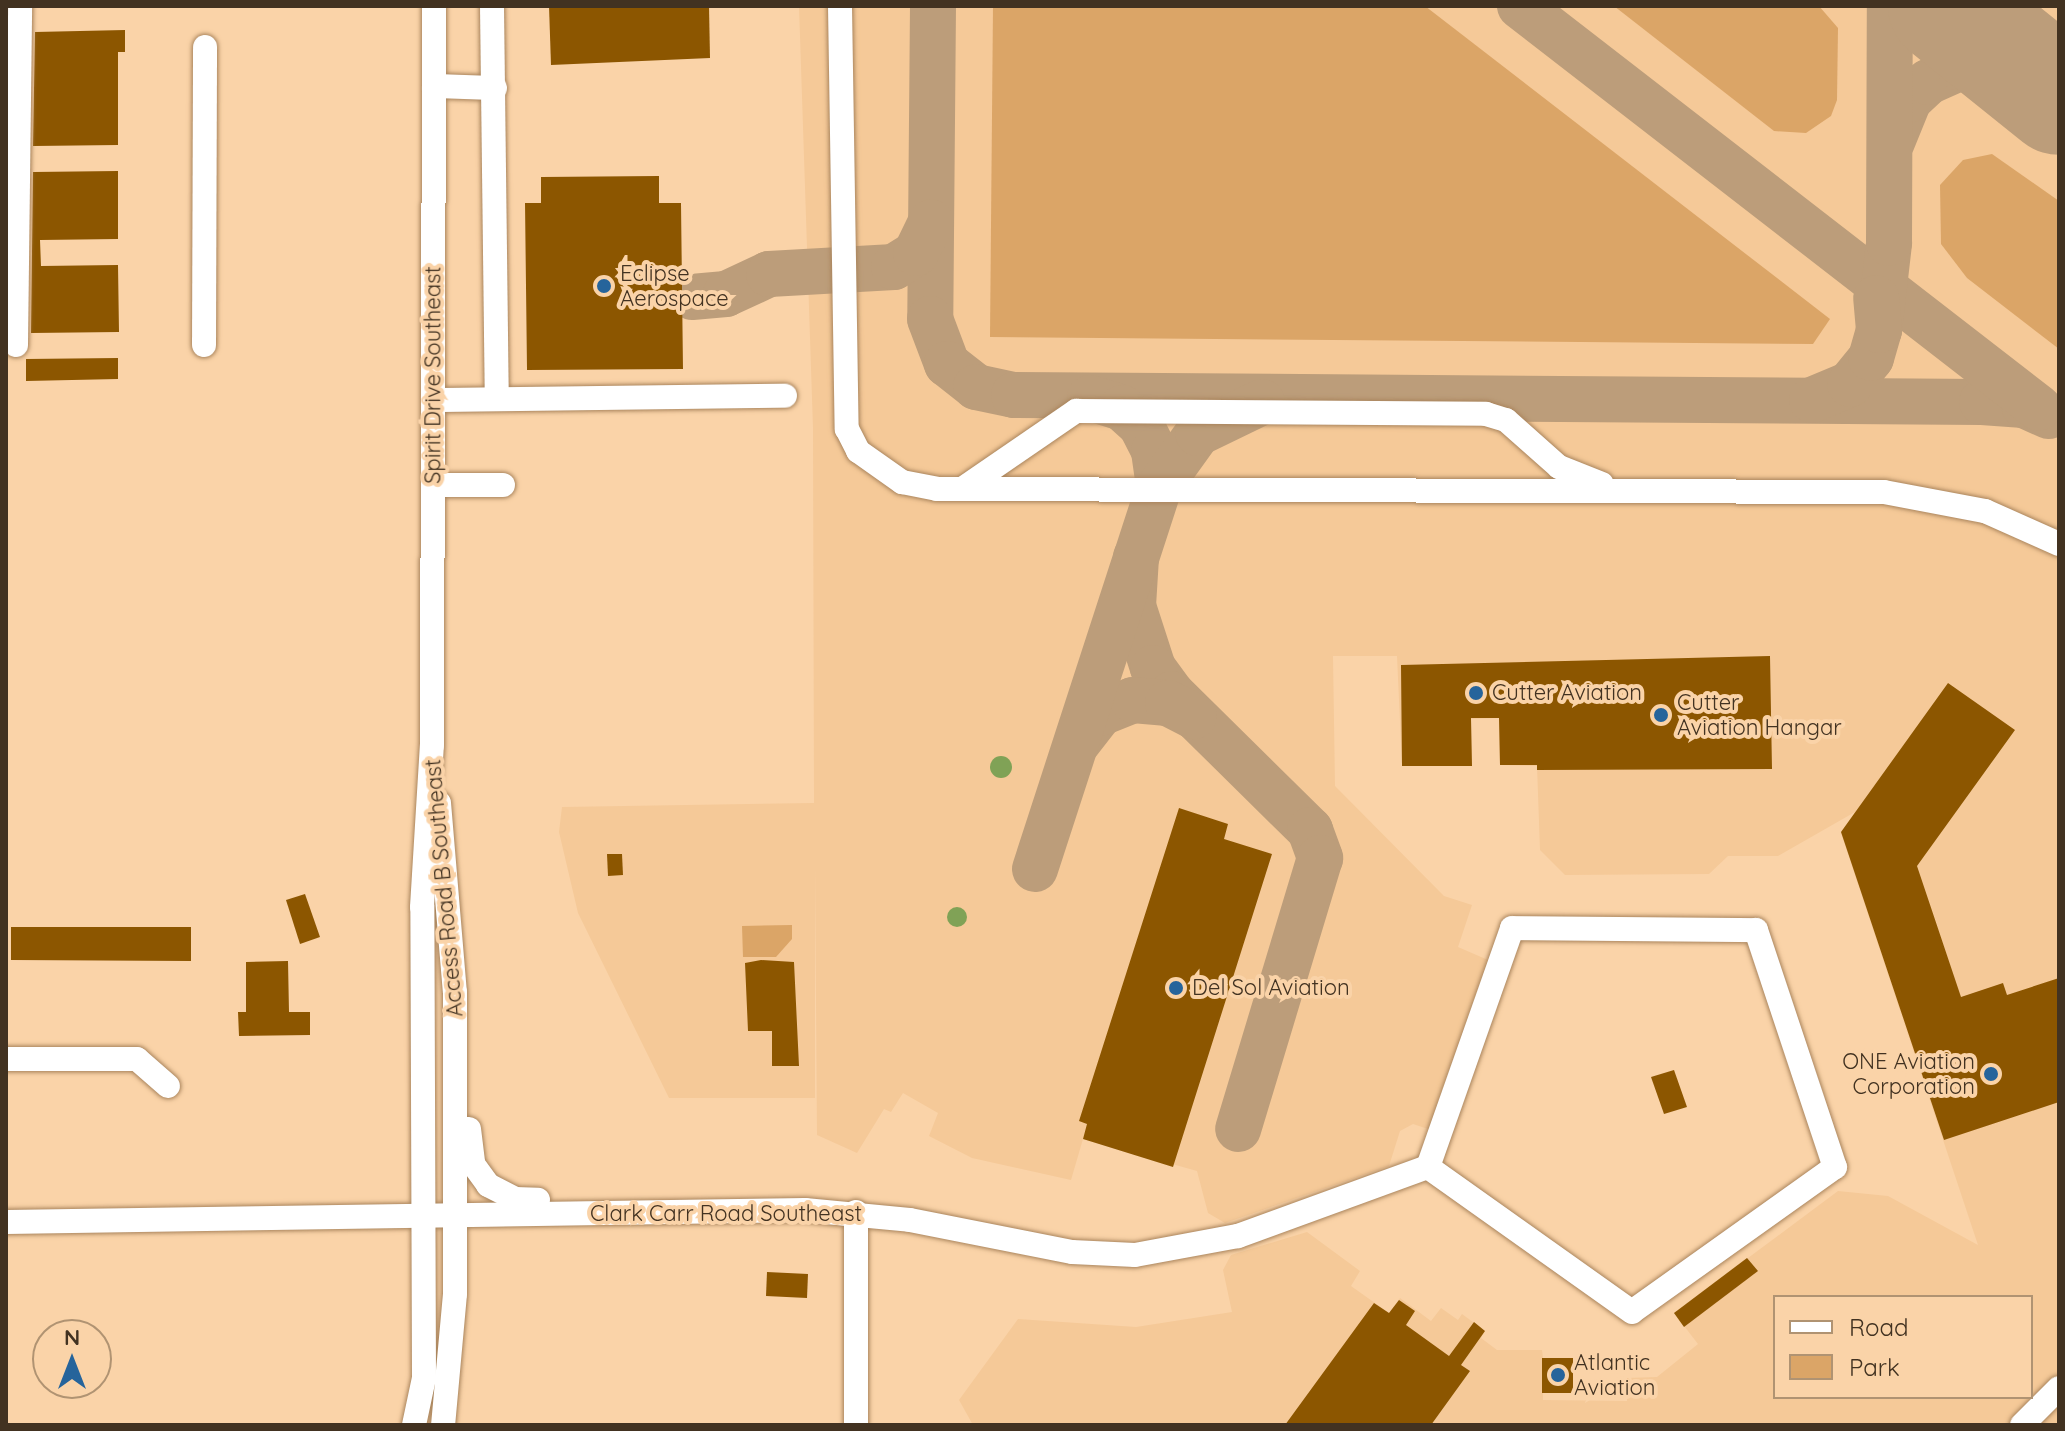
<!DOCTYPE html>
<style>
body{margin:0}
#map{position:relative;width:2065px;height:1431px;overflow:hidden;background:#fad3a8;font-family:Quicksand,sans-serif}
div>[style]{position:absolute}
.built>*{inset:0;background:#f5c998}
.green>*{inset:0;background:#dba567}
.water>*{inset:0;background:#80a256}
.round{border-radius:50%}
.taxiway>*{height:46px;margin:-23px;padding:0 23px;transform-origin:23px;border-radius:23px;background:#bc9d7a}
.runway>*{height:116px;margin:-58px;padding:0 58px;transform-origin:58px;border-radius:58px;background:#bc9d7a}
.building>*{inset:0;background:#8c5600}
.roads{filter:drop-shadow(0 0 2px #aa855d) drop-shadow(0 0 2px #aa855d)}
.minor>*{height:24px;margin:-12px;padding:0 12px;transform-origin:12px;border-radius:12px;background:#fff}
.dots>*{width:22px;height:22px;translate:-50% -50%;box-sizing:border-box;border:4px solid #fad3a8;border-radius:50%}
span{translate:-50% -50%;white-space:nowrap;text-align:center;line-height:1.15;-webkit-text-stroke:8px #fad3a8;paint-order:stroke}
.poi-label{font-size:22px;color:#423221}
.left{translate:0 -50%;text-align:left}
.right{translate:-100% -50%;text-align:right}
.street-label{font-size:22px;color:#423221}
.frame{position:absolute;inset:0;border:8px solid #423221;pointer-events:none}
.legend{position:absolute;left:1773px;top:1295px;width:260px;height:104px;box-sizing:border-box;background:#fad3a8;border:2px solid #b09372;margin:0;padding:10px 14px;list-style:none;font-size:24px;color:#423221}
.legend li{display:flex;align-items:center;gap:16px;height:40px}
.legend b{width:40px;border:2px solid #b09372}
.north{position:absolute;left:32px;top:1319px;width:80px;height:80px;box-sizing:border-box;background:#fad3a8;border:2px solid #b09372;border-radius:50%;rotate:0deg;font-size:22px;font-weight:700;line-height:32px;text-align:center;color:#423221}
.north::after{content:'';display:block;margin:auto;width:28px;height:36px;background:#26649b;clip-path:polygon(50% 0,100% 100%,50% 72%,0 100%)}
</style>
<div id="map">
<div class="built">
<div style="clip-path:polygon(evenodd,799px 6px,2059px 6px,2059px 1425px,973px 1425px,959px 1400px,1018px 1319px,1136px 1327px,1232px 1312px,1223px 1270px,1231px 1255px,1307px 1232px,1360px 1271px,1351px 1286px,1389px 1313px,1400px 1298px,1431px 1321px,1441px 1308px,1458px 1320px,1462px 1314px,1485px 1331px,1481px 1338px,1497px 1350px,1542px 1350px,1543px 1358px,1573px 1358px,1573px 1393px,1543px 1393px,1543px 1400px,1627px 1401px,1627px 1378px,1657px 1377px,1698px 1344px,1674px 1313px,1838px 1191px,1888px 1196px,1978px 1245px,1841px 833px,1855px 812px,1778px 856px,1728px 856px,1709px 874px,1565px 875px,1540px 850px,1537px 766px,1500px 765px,1499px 718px,1471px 719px,1472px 766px,1402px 766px,1397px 656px,1333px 656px,1335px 786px,1444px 896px,1472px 905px,1458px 947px,1488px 960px,1434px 1131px,1413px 1124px,1400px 1131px,1389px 1166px,1225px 1223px,1208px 1213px,1197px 1171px,1083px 1139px,1071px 1180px,972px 1158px,929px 1136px,938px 1113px,903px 1093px,891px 1112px,884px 1109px,857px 1153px,817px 1135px,815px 865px,815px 1098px,669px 1098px,578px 913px,559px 832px,562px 807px,814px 803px,813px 428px,799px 6px,1775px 1297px,2031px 1297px,2031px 1397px,1775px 1397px,1775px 1297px)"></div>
</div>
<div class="green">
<div style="clip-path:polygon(993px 6px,1425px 6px,1830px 319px,1813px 344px,990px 337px)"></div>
<div style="clip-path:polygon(1614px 6px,1819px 6px,1838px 28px,1837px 100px,1831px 116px,1806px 133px,1774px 131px)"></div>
<div style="clip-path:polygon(1992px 154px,2059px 201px,2059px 349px,1967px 278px,1941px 244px,1940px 185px,1963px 160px)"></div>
<div style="clip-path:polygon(792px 925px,792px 939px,776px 957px,743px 957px,742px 926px)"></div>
</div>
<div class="water">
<div class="round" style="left:990px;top:756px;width:22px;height:22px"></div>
<div class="round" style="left:947px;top:907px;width:20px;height:20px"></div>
</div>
<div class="taxiway">
<div style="left:933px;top:6px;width:313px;rotate:90.5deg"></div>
<div style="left:930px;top:319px;width:48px;rotate:69.3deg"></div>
<div style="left:947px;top:364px;width:37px;rotate:38deg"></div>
<div style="left:976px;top:387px;width:39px;rotate:12deg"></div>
<div style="left:1014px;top:395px;width:968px;rotate:0.41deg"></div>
<div style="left:1982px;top:402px;width:42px;rotate:4.1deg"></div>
<div style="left:2024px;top:405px;width:27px;rotate:24deg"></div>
<div style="left:1520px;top:6px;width:656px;rotate:37.76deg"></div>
<div style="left:1951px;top:6px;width:105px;rotate:40.4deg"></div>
<div style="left:1892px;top:142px;width:45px;rotate:-68deg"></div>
<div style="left:1909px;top:100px;width:26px;rotate:-43deg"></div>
<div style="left:1928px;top:82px;width:35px;rotate:-24deg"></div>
<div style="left:1960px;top:68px;width:28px;rotate:-4deg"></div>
<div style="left:1988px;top:66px;width:28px;rotate:13deg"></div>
<div style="left:2015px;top:72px;width:52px;rotate:32.5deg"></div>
<div style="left:692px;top:297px;width:34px;rotate:-5deg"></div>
<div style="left:726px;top:294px;width:47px;rotate:-24.9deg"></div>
<div style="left:769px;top:274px;width:125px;rotate:-3.2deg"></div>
<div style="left:894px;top:267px;width:26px;rotate:-32deg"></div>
<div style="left:916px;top:253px;width:34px;rotate:-64deg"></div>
<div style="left:1879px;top:330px;width:88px;rotate:-83.4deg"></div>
<div style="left:1889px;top:243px;width:237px;rotate:-89.8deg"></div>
<div style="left:1090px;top:398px;width:34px;rotate:17deg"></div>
<div style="left:1122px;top:408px;width:25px;rotate:42deg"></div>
<div style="left:1141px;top:425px;width:29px;rotate:63deg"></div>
<div style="left:1154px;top:451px;width:36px;rotate:82deg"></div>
<div style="left:1812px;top:400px;width:41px;rotate:-22.8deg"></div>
<div style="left:1850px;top:384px;width:33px;rotate:-51deg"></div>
<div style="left:1871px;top:358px;width:29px;rotate:-74deg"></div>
<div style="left:1879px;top:330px;width:32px;rotate:-95deg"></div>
<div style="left:1136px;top:557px;width:49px;rotate:93.5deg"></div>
<div style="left:1133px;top:606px;width:65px;rotate:72.1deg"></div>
<div style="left:1153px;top:668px;width:32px;rotate:54deg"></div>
<div style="left:1172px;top:694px;width:194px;rotate:44.6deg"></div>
<div style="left:1310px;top:830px;width:30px;rotate:70deg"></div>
<div style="left:1320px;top:858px;width:283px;rotate:106.8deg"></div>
<div style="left:1078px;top:742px;width:37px;rotate:-52deg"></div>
<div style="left:1101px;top:713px;width:35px;rotate:-22deg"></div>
<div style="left:1133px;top:700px;width:35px;rotate:5deg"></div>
<div style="left:1168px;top:703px;width:29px;rotate:27deg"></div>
<div style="left:1035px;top:869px;width:402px;rotate:-72deg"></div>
<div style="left:1159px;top:487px;width:67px;rotate:-54.2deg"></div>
<div style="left:1198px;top:433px;width:71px;rotate:-25.8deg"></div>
</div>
<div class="runway">
<div style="left:1946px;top:6px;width:145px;rotate:38.8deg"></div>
</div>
<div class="building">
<div style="clip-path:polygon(549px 6px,709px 6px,710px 58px,551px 65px)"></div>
<div style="clip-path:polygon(125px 30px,125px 52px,118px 52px,118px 145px,33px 146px,35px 32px)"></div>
<div style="clip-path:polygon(118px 171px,118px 239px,40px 240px,41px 266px,118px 265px,119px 332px,31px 333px,33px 172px)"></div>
<div style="clip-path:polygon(659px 176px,659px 203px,681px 203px,683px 369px,527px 370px,525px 203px,541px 203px,541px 177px)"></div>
<div style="clip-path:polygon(118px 358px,118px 379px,26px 381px,26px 359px)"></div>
<div style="clip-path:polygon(1770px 656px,1772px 769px,1537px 770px,1537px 765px,1500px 765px,1499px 718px,1471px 718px,1472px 766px,1402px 766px,1401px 665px)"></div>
<div style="clip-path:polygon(1948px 683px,2015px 730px,1917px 866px,1961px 997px,2003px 983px,2007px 995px,2059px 978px,2059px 1102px,1944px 1140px,1841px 832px)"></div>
<div style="clip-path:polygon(1179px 808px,1228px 824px,1224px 839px,1272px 854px,1173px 1167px,1083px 1139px,1087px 1124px,1079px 1121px)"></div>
<div style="clip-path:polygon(607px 854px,622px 854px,623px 875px,608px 876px)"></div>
<div style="clip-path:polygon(305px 894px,320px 937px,300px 944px,286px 900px)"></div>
<div style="clip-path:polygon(11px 927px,191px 927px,191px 961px,11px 960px)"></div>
<div style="clip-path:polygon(761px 960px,794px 962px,799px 1066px,772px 1066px,772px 1031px,748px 1031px,745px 963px)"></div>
<div style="clip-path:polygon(288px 961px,289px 1012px,310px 1012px,310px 1035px,239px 1036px,238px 1012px,246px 1012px,246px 962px)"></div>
<div style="clip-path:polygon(1674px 1070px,1687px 1107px,1664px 1114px,1651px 1077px)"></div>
<div style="clip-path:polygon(1747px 1258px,1758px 1271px,1684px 1327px,1674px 1313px)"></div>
<div style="clip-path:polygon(767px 1272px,808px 1274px,807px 1298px,766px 1296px)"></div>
<div style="clip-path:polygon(1399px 1300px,1415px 1311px,1406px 1325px,1449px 1356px,1474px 1322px,1485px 1331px,1461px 1365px,1470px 1371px,1431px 1425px,1285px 1425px,1374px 1303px,1389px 1313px)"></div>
<div style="clip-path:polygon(1542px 1358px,1573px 1358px,1573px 1393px,1542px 1393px)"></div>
</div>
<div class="roads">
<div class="minor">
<div style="left:492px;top:6px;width:391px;rotate:89.3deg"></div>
<div style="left:840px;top:6px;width:423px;rotate:89.1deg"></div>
<div style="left:847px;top:429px;width:25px;rotate:63deg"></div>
<div style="left:858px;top:451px;width:54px;rotate:35.2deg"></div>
<div style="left:902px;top:482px;width:36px;rotate:11deg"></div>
<div style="left:937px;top:489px;width:947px;rotate:0.18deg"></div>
<div style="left:1884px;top:492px;width:103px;rotate:10.7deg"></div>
<div style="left:1985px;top:511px;width:81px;rotate:24deg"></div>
<div style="left:434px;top:86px;width:61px;rotate:1.9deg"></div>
<div style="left:16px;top:345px;width:339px;rotate:-89.3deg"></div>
<div style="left:204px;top:345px;width:298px;rotate:-89.8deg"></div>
<div style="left:433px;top:400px;width:352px;rotate:-0.7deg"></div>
<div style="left:433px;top:485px;width:70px"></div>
<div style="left:965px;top:487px;width:135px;rotate:-34.4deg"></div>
<div style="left:1076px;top:411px;width:410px;rotate:0.4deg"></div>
<div style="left:1486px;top:414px;width:21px;rotate:17deg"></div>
<div style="left:1506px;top:420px;width:71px;rotate:41.6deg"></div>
<div style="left:1559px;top:467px;width:46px;rotate:21.6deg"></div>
<div style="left:439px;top:803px;width:190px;rotate:85.2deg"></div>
<div style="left:455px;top:992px;width:302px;rotate:90deg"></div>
<div style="left:455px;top:1294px;width:132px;rotate:95.2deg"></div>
<div style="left:1512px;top:928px;width:244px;rotate:0.5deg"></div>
<div style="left:1756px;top:930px;width:250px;rotate:71.6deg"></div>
<div style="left:1835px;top:1167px;width:249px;rotate:144.5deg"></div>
<div style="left:1632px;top:1312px;width:250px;rotate:-144.6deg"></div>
<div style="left:1428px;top:1167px;width:253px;rotate:-70.6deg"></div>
<div style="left:6px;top:1059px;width:131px"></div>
<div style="left:137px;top:1059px;width:41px;rotate:41.1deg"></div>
<div style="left:469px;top:1129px;width:35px;rotate:83deg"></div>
<div style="left:473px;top:1164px;width:26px;rotate:54deg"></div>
<div style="left:488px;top:1185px;width:30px;rotate:27deg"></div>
<div style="left:515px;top:1199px;width:23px;rotate:2deg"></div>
<div style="left:6px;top:1222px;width:799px;rotate:-0.86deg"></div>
<div style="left:805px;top:1210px;width:105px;rotate:5.4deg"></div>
<div style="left:910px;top:1220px;width:165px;rotate:11.2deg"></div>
<div style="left:1072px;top:1252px;width:63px;rotate:2.7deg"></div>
<div style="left:1135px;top:1255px;width:105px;rotate:-10.5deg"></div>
<div style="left:1238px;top:1236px;width:202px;rotate:-20deg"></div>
<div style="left:414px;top:1425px;width:48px;rotate:-78deg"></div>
<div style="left:424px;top:1378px;width:471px;rotate:-90.2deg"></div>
<div style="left:422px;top:907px;width:162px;rotate:-86.5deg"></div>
<div style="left:432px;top:745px;width:739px;rotate:-89.84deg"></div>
<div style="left:856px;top:1425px;width:213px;rotate:-90deg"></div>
<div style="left:2022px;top:1425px;width:52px;rotate:-45deg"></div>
</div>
</div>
<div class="dots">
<div style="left:604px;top:286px;background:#26649b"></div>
<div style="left:1476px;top:693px;background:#26649b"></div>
<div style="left:1661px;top:715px;background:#26649b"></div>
<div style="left:1176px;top:988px;background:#26649b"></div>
<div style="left:1991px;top:1074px;background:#26649b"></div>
<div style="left:1558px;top:1375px;background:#26649b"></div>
</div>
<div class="poi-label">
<span class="left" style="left:620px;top:286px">Eclipse<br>Aerospace</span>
<span class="left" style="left:1492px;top:693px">Cutter Aviation</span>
<span class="left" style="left:1677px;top:715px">Cutter<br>Aviation Hangar</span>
<span class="left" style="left:1192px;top:988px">Del Sol Aviation</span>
<span class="right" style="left:1975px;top:1074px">ONE Aviation<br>Corporation</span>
<span class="left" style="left:1574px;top:1375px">Atlantic<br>Aviation</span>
</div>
<div class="street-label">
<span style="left:433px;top:375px;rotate:-90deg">Spirit Drive Southeast</span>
<span style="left:444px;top:888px;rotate:-95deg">Access Road B Southeast</span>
<span style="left:726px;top:1214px">Clark Carr Road Southeast</span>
</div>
<div class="frame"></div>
<ul class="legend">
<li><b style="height:10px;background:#fff"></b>Road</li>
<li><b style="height:22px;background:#dba567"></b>Park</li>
</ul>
<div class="north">N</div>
</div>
